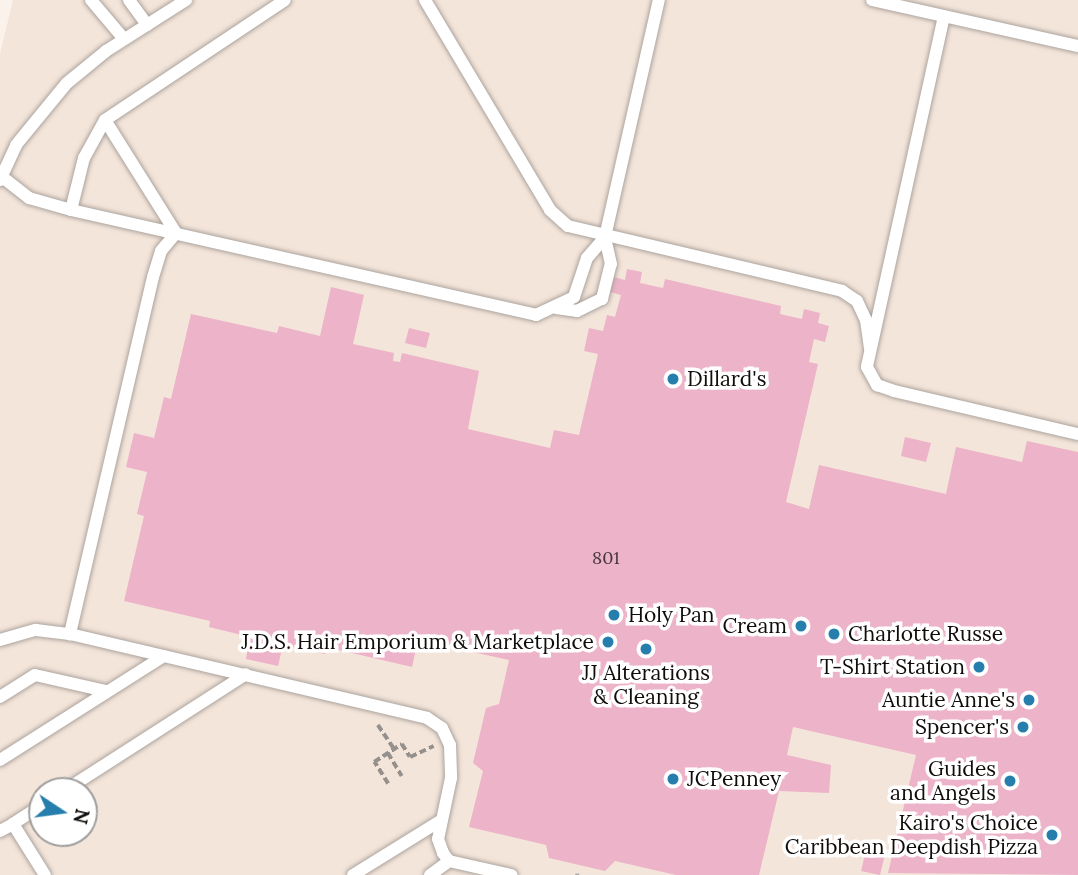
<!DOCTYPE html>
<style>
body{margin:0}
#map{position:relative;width:1078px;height:875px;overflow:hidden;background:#fbf2ec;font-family:Lora,serif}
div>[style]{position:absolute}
.built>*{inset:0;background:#f4e5da}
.building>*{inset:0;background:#edb3c9}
.path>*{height:3.5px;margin-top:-1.75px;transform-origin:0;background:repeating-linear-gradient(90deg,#96908c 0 7px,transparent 0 10.5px)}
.roads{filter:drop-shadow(0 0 2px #aca49e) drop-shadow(0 0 2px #aca49e)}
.lane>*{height:12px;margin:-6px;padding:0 6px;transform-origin:6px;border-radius:6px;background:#fff}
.dots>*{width:19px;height:19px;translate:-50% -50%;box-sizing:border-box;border:4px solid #fff;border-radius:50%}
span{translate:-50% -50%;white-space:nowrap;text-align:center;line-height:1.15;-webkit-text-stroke:7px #fff;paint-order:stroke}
.number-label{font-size:18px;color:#46363a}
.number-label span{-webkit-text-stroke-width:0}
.poi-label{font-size:21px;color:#0f0c0a}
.left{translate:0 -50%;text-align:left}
.right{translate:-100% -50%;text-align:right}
.north{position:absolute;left:28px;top:777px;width:70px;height:70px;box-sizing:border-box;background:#fff;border:2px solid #9f9e9d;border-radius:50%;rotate:103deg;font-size:19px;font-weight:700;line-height:28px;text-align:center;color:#0f0c0a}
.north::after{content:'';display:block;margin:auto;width:24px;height:32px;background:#267ead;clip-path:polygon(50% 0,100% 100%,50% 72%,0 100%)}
</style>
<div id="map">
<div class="built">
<div style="clip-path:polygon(evenodd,13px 0,1078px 0,1078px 875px,0 875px,0 54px,13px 0,42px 791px,84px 791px,84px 833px,42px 833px,42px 791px)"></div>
</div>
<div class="building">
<div style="clip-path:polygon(627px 269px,642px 272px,640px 283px,663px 288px,665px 279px,781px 306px,780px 314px,802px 319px,804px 309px,820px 313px,818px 323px,829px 326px,825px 342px,814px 339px,809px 362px,818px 364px,786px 502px,809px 509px,819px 465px,946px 494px,956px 447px,1022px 462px,1027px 441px,1078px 452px,1078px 875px,888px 873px,916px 755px,793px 727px,787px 755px,831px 765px,829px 793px,779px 791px,759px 875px,676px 875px,615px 861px,605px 871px,549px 858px,546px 845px,469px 827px,483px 771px,473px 763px,486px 708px,499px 704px,509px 660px,418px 640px,412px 667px,326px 647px,325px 654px,283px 645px,278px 666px,246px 659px,250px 637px,209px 627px,210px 621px,124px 601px,144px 516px,137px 514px,147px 472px,126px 467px,134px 433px,154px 438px,164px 397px,171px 399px,191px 314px,277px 333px,279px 326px,320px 336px,331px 287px,364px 295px,353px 344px,394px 353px,393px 361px,400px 362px,402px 353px,479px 371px,468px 429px,550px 448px,554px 430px,579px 435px,598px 354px,584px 351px,589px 328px,603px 331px,607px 315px,615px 317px,621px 295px,610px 292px,614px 277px,625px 280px)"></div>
<div style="clip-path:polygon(409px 328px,430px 333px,426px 348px,405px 343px)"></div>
<div style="clip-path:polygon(905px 437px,931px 443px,926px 462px,901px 456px)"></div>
<div style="clip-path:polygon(867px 846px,886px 850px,880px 875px,861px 871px)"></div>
</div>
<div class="path">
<div style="left:378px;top:725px;width:29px;rotate:56deg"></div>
<div style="left:388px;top:753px;width:27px;rotate:59deg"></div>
<div style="left:388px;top:784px;width:26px;rotate:-122deg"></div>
<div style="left:374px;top:762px;width:33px;rotate:-33deg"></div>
<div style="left:402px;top:744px;width:15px;rotate:58deg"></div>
<div style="left:410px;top:757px;width:26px;rotate:-25deg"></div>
<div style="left:577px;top:875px;width:1px;rotate:-90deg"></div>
</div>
<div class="roads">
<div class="lane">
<div style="left:91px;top:0;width:51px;rotate:49.8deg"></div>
<div style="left:129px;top:0;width:31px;rotate:54deg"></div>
<div style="left:425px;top:0;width:244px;rotate:59.2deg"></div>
<div style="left:550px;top:210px;width:24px;rotate:42deg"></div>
<div style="left:568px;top:226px;width:282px;rotate:13.3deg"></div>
<div style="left:842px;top:291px;width:18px;rotate:34deg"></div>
<div style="left:857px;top:301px;width:21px;rotate:65deg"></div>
<div style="left:866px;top:320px;width:28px;rotate:82deg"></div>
<div style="left:872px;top:0;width:211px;rotate:12.6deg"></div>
<div style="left:944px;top:16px;width:359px;rotate:102.4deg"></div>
<div style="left:867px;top:367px;width:21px;rotate:61deg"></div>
<div style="left:877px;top:385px;width:18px;rotate:19deg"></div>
<div style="left:894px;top:391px;width:189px;rotate:13.2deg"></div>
<div style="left:105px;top:120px;width:216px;rotate:-33.7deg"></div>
<div style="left:1px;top:176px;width:36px;rotate:38deg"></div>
<div style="left:29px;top:198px;width:44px;rotate:15.9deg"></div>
<div style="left:71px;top:210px;width:477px;rotate:12.7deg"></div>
<div style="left:536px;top:315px;width:42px;rotate:-25.3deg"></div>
<div style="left:574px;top:297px;width:41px;rotate:-71.6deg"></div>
<div style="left:587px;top:258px;width:28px;rotate:-49deg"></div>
<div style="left:605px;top:237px;width:243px;rotate:-77.2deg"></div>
<div style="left:0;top:180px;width:38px;rotate:-65deg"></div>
<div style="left:16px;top:145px;width:80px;rotate:-50.6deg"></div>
<div style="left:67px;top:83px;width:50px;rotate:-39.4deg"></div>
<div style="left:106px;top:51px;width:95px;rotate:-32.5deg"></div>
<div style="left:71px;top:210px;width:54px;rotate:-76deg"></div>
<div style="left:84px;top:158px;width:43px;rotate:-61.1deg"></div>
<div style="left:105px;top:120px;width:133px;rotate:57.9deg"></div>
<div style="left:176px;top:233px;width:23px;rotate:130deg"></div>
<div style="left:161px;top:251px;width:27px;rotate:107deg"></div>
<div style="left:153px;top:277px;width:367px;rotate:103.1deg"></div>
<div style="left:70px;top:634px;width:367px;rotate:13.2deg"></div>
<div style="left:427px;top:718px;width:18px;rotate:34deg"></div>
<div style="left:442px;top:728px;width:19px;rotate:65deg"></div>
<div style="left:450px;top:745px;width:33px;rotate:88deg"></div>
<div style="left:451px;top:778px;width:62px;rotate:102deg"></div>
<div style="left:438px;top:839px;width:15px;rotate:70deg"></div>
<div style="left:443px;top:853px;width:10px;rotate:53deg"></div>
<div style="left:449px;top:861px;width:64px;rotate:12.7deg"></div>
<div style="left:556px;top:308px;width:21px;rotate:8deg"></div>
<div style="left:577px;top:311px;width:28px;rotate:-26deg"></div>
<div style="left:602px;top:299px;width:36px;rotate:-76deg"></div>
<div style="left:611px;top:264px;width:28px;rotate:-103deg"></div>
<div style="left:0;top:640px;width:37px;rotate:-16deg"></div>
<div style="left:36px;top:630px;width:34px;rotate:7deg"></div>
<div style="left:0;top:697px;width:41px;rotate:-32.2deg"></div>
<div style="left:35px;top:675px;width:73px;rotate:12.7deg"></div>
<div style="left:0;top:760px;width:194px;rotate:-32.4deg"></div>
<div style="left:64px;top:791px;width:216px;rotate:-32.7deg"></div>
<div style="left:42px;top:805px;width:35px;rotate:147deg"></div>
<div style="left:13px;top:824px;width:60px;rotate:57.9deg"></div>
<div style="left:0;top:831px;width:15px;rotate:-28deg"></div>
<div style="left:353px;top:875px;width:102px;rotate:-31.8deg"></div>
<div style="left:430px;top:875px;width:24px;rotate:-36deg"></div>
</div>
</div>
<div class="dots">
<div style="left:673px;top:379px;background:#267ead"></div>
<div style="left:614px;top:615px;background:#267ead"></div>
<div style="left:801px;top:626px;background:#267ead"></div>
<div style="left:834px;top:634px;background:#267ead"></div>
<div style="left:608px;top:642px;background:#267ead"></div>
<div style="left:646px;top:649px;background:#267ead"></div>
<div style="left:979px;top:667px;background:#267ead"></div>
<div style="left:1029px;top:700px;background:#267ead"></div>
<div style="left:1023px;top:727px;background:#267ead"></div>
<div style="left:673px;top:779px;background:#267ead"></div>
<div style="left:1010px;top:781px;background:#267ead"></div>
<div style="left:1052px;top:835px;background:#267ead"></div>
</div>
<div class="number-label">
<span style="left:606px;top:558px">801</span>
</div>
<div class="poi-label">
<span class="left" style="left:687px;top:379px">Dillard's</span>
<span class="left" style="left:628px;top:615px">Holy Pan</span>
<span class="right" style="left:787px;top:626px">Cream</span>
<span class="left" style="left:848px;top:634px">Charlotte Russe</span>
<span class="right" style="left:594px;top:642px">J.D.S. Hair Emporium &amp; Marketplace</span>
<span class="right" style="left:965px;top:667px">T-Shirt Station</span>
<span style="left:646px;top:685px">JJ Alterations<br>&amp; Cleaning</span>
<span class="right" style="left:1015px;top:700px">Auntie Anne's</span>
<span class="right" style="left:1009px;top:727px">Spencer's</span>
<span class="right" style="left:996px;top:781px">Guides<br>and Angels</span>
<span class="left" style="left:687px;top:779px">JCPenney</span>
<span class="right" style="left:1038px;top:835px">Kairo's Choice<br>Caribbean Deepdish Pizza</span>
</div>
<div class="north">N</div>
</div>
